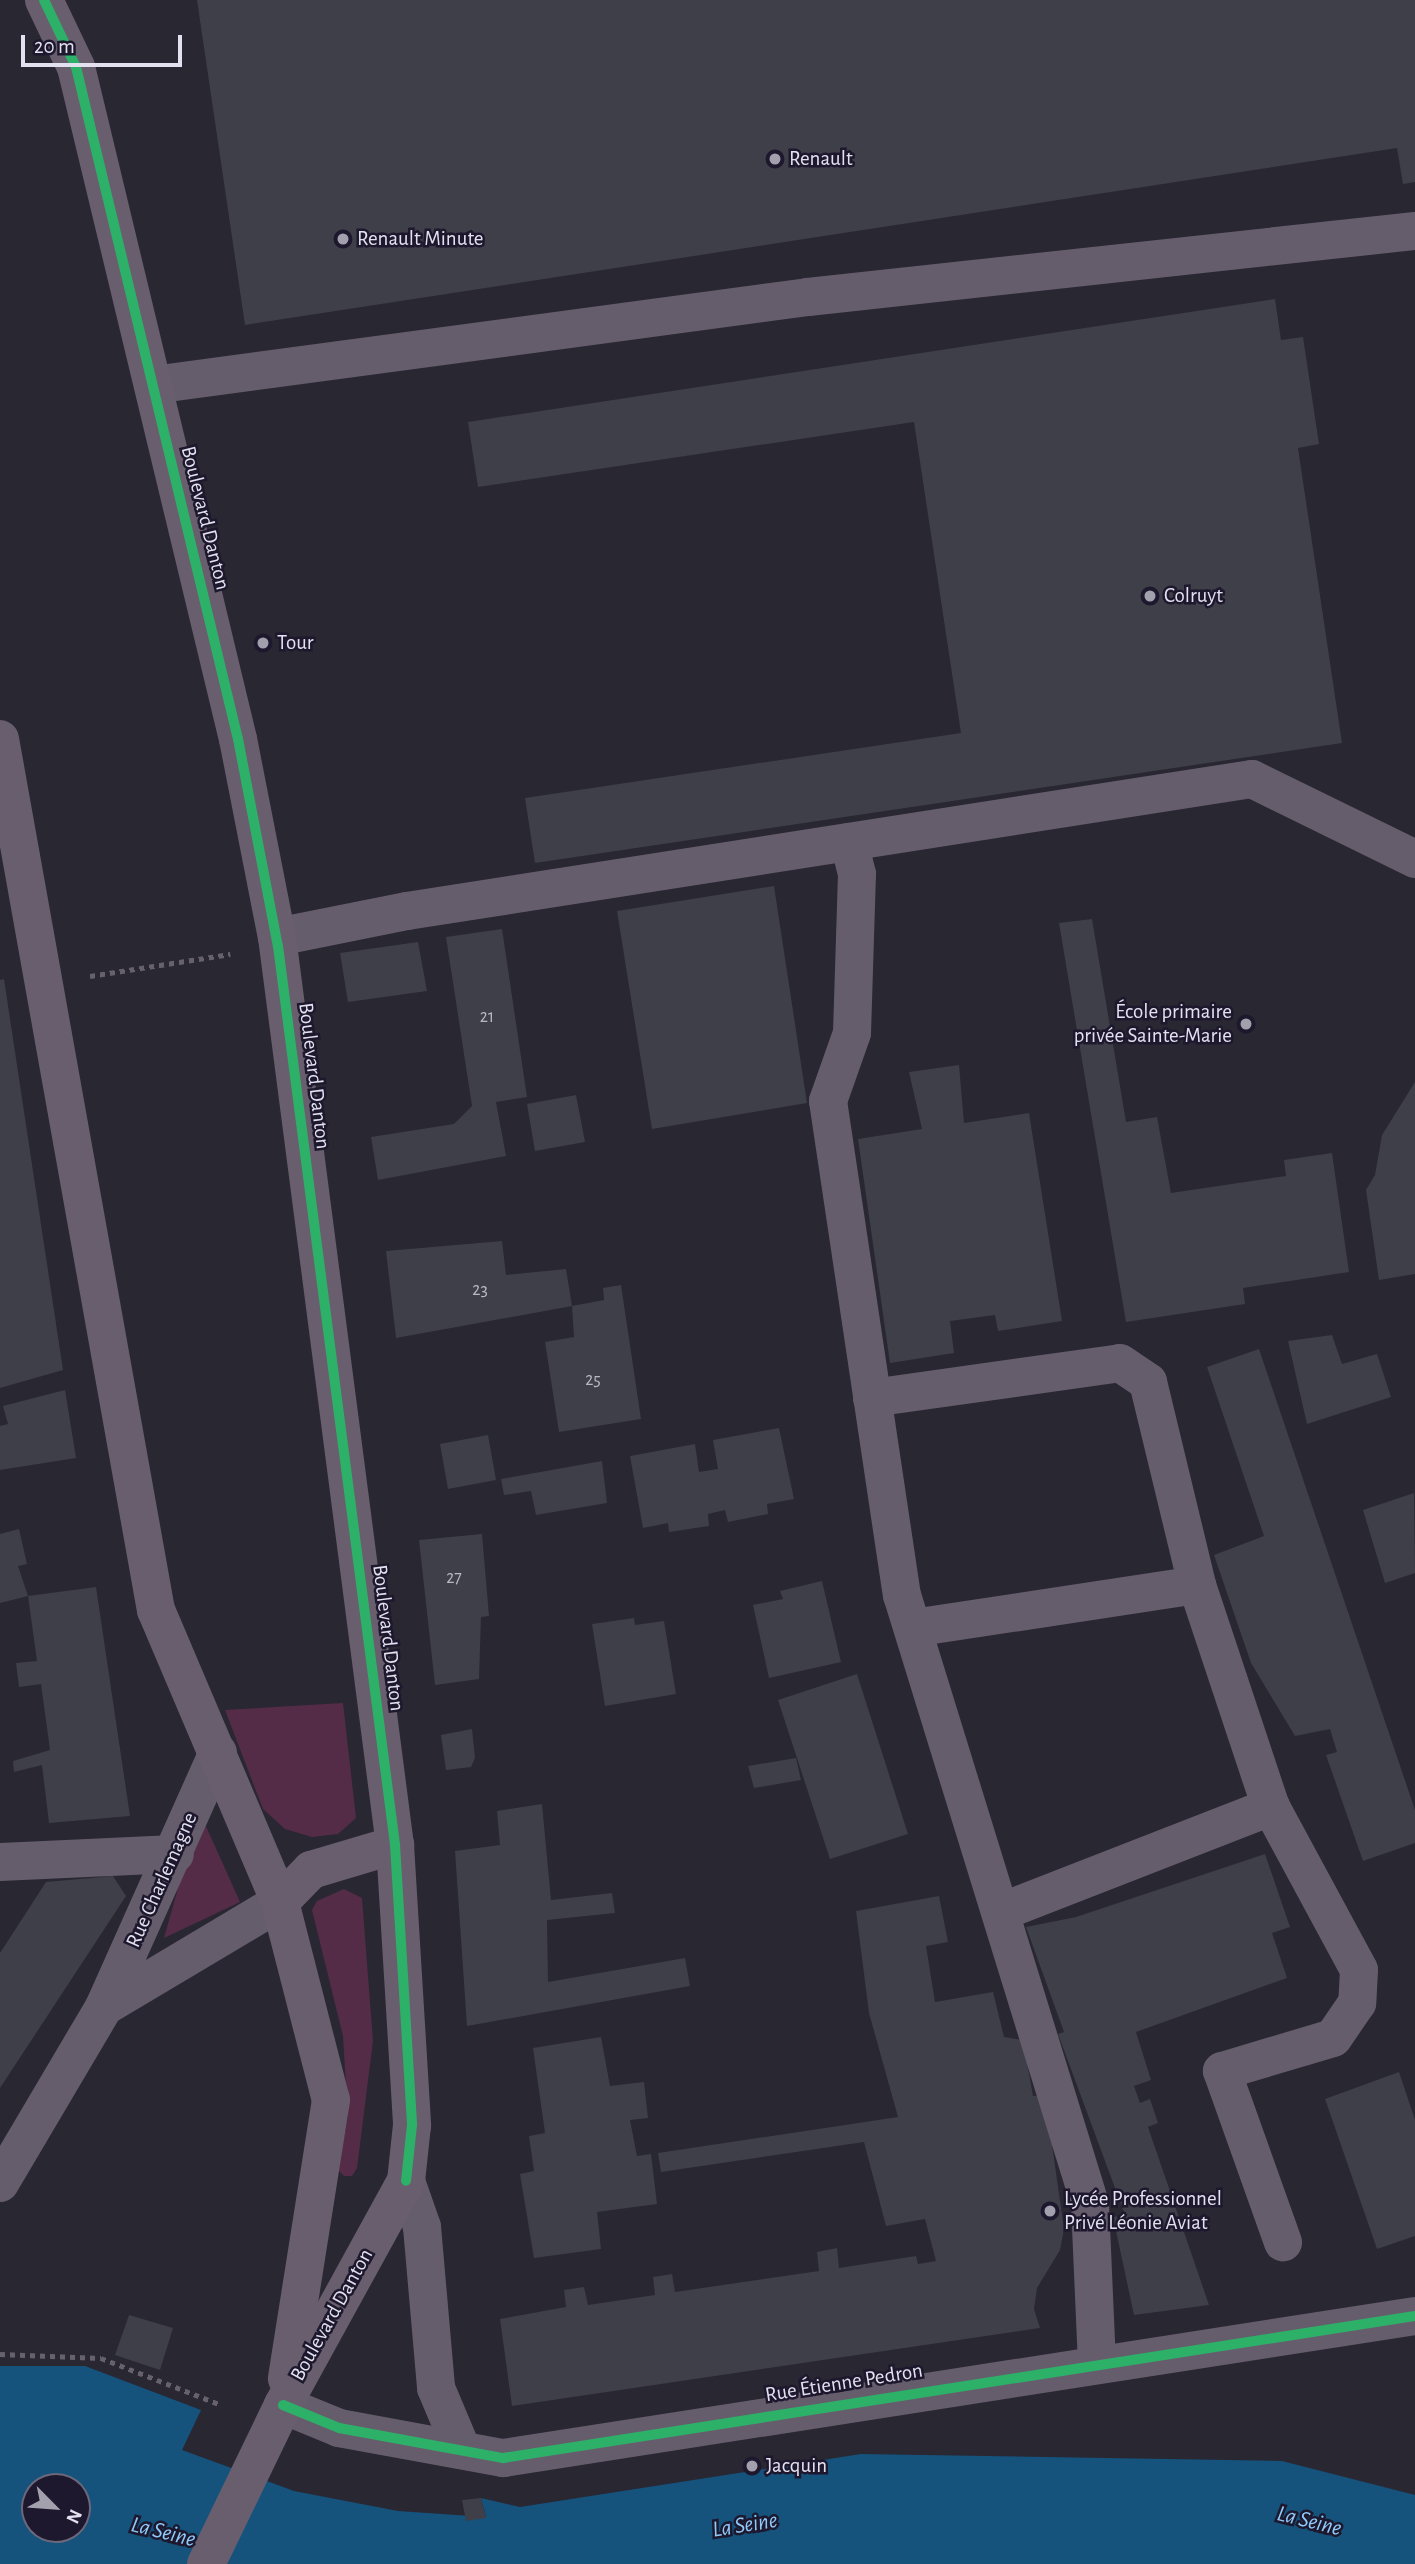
<!DOCTYPE html>
<meta charset="utf-8">
<style>
body{margin:0}
#map{position:relative;width:1415px;height:2564px;overflow:hidden;background:#292732;font-family:"Alegreya Sans",sans-serif}
div>[style]{position:absolute}
.green>*{inset:0;background:#552c48}
.water>*{inset:0;background:#15527c}
.building>*{inset:0;background:#3e3f48}
.path>*{height:4.5px;margin-top:-2.25px;transform-origin:0;background:repeating-linear-gradient(90deg,#67616e 0 5px,transparent 0 10px)}
.minor>*{height:38px;margin:-19px;padding:0 19px;transform-origin:19px;border-radius:19px;background:#665d6c}
.major>*{height:38px;margin:-19px;padding:0 19px;transform-origin:19px;border-radius:19px;background:#695e6e}
.cycleway>*{height:10px;margin:-5px;padding:0 5px;transform-origin:5px;border-radius:5px;background:#2db169}
.dots>*{width:19px;height:19px;translate:-50% -50%;box-sizing:border-box;border:4px solid #1d182d;border-radius:50%}
span{translate:-50% -50%;white-space:nowrap;text-align:center;line-height:1.15;-webkit-text-stroke:5px #1d182d;paint-order:stroke}
.number-label{font-size:18px;color:#bab8c5}
.number-label span{-webkit-text-stroke-width:0}
.poi-label{font-size:21px;color:#e3e1ef}
.left{translate:0 -50%;text-align:left}
.right{translate:-100% -50%;text-align:right}
.street-label{font-size:21px;color:#e3e1ef}
.water-label{font-size:23px;color:#8ec9f9;font-style:italic}
.north{position:absolute;left:21px;top:2473px;width:70px;height:70px;box-sizing:border-box;background:#1d182d;border:2px solid #6c687b;border-radius:50%;rotate:115deg;font-size:19px;font-weight:700;line-height:28px;text-align:center;color:#e3e1ef}
.north::after{content:'';display:block;margin:auto;width:24px;height:32px;background:#a2a0ad;clip-path:polygon(50% 0,100% 100%,50% 72%,0 100%)}
.scale{position:absolute;left:21px;top:35px;width:161px;height:32px;box-sizing:border-box;border:4px solid #e3e1ef;border-top:0;padding-left:9px;font-size:21px;line-height:24px;white-space:nowrap;color:#e3e1ef;-webkit-text-stroke:5px #1d182d;paint-order:stroke}
</style>
<div id="map">
<div class="green">
<div style="clip-path:polygon(343px 1703px,356px 1818px,338px 1834px,312px 1837px,285px 1829px,263px 1809px,225px 1710px)"></div>
<div style="clip-path:polygon(205px 1824px,240px 1902px,164px 1938px,184px 1867px)"></div>
<div style="clip-path:polygon(344px 1889px,362px 1898px,373px 2041px,357px 2168px,352px 2176px,344px 2176px,338px 2170px,348px 2116px,343px 2036px,312px 1910px,317px 1901px)"></div>
</div>
<div class="water">
<div style="clip-path:polygon(evenodd,0 2366px,85px 2366px,201px 2410px,182px 2450px,294px 2491px,398px 2511px,486px 2517px,481px 2498px,520px 2507px,861px 2454px,1282px 2461px,1415px 2495px,1415px 2564px,0 2564px,0 2366px,35px 2487px,77px 2487px,77px 2529px,35px 2529px,35px 2487px)"></div>
</div>
<div class="building">
<div style="clip-path:polygon(197px 0,1415px 0,1415px 182px,1403px 184px,1397px 148px,245px 325px)"></div>
<div style="clip-path:polygon(1275px 299px,1281px 340px,1303px 337px,1319px 444px,1298px 448px,1342px 743px,535px 863px,525px 798px,961px 733px,914px 422px,478px 487px,468px 422px)"></div>
<div style="clip-path:polygon(774px 886px,807px 1103px,652px 1129px,617px 911px)"></div>
<div style="clip-path:polygon(1092px 919px,1126px 1122px,1157px 1117px,1171px 1193px,1286px 1176px,1284px 1160px,1332px 1153px,1349px 1272px,1243px 1288px,1245px 1304px,1126px 1322px,1059px 923px)"></div>
<div style="clip-path:polygon(502px 929px,527px 1097px,496px 1102px,506px 1156px,378px 1180px,371px 1137px,454px 1124px,472px 1106px,446px 937px)"></div>
<div style="clip-path:polygon(418px 942px,427px 991px,348px 1002px,340px 953px)"></div>
<div style="clip-path:polygon(4px 979px,63px 1370px,0 1388px,0 980px)"></div>
<div style="clip-path:polygon(959px 1065px,964px 1123px,1029px 1113px,1062px 1321px,998px 1331px,995px 1315px,950px 1321px,954px 1353px,890px 1363px,858px 1139px,922px 1129px,909px 1072px)"></div>
<div style="clip-path:polygon(1415px 1082px,1415px 1274px,1379px 1280px,1366px 1190px,1375px 1175px,1382px 1135px)"></div>
<div style="clip-path:polygon(576px 1095px,585px 1142px,535px 1151px,527px 1104px)"></div>
<div style="clip-path:polygon(502px 1241px,506px 1275px,566px 1269px,572px 1306px,396px 1338px,386px 1251px)"></div>
<div style="clip-path:polygon(621px 1285px,641px 1419px,559px 1432px,545px 1342px,574px 1337px,572px 1306px,604px 1300px,603px 1288px)"></div>
<div style="clip-path:polygon(1332px 1335px,1342px 1364px,1377px 1354px,1391px 1397px,1307px 1424px,1288px 1341px)"></div>
<div style="clip-path:polygon(1259px 1349px,1415px 1810px,1415px 1843px,1363px 1861px,1326px 1755px,1337px 1752px,1330px 1729px,1295px 1736px,1251px 1663px,1214px 1555px,1264px 1536px,1207px 1367px)"></div>
<div style="clip-path:polygon(65px 1390px,76px 1458px,0 1470px,0 1426px,8px 1424px,3px 1406px)"></div>
<div style="clip-path:polygon(779px 1428px,794px 1499px,767px 1504px,768px 1514px,728px 1522px,725px 1510px,708px 1514px,709px 1526px,669px 1532px,668px 1523px,643px 1528px,630px 1456px,695px 1444px,699px 1472px,718px 1469px,713px 1440px)"></div>
<div style="clip-path:polygon(488px 1435px,496px 1480px,448px 1489px,440px 1444px)"></div>
<div style="clip-path:polygon(602px 1461px,607px 1503px,536px 1515px,531px 1491px,504px 1495px,501px 1479px)"></div>
<div style="clip-path:polygon(1414px 1493px,1415px 1573px,1385px 1583px,1363px 1510px)"></div>
<div style="clip-path:polygon(19px 1529px,27px 1564px,18px 1566px,28px 1596px,96px 1587px,130px 1816px,49px 1823px,42px 1765px,14px 1772px,13px 1761px,50px 1750px,41px 1684px,19px 1687px,16px 1663px,37px 1661px,28px 1596px,0 1603px,0 1534px)"></div>
<div style="clip-path:polygon(482px 1534px,489px 1616px,481px 1617px,479px 1679px,435px 1685px,419px 1540px)"></div>
<div style="clip-path:polygon(822px 1581px,841px 1662px,769px 1678px,753px 1605px,783px 1599px,780px 1591px)"></div>
<div style="clip-path:polygon(634px 1618px,635px 1625px,664px 1621px,676px 1694px,605px 1706px,592px 1624px)"></div>
<div style="clip-path:polygon(857px 1674px,908px 1834px,830px 1859px,778px 1700px)"></div>
<div style="clip-path:polygon(472px 1729px,475px 1758px,471px 1767px,446px 1770px,441px 1735px)"></div>
<div style="clip-path:polygon(796px 1758px,801px 1780px,754px 1788px,748px 1766px)"></div>
<div style="clip-path:polygon(542px 1804px,551px 1900px,612px 1893px,615px 1913px,547px 1920px,548px 1982px,685px 1958px,690px 1986px,467px 2026px,455px 1851px,500px 1845px,497px 1811px)"></div>
<div style="clip-path:polygon(1265px 1854px,1290px 1927px,1272px 1933px,1287px 1978px,1136px 2032px,1151px 2080px,1134px 2086px,1140px 2103px,1150px 2099px,1158px 2123px,1148px 2127px,1209px 2305px,1134px 2315px,1113px 2217px,1125px 2215px,1058px 2034px,1064px 2032px,1026px 1927px,1076px 1917px)"></div>
<div style="clip-path:polygon(113px 1876px,126px 1896px,0 2088px,0 1953px,46px 1882px)"></div>
<div style="clip-path:polygon(939px 1896px,948px 1942px,926px 1946px,935px 2002px,993px 1992px,1004px 2037px,1023px 2040px,1033px 2096px,1045px 2095px,1064px 2229px,1060px 2250px,1037px 2288px,1034px 2309px,1040px 2328px,512px 2406px,500px 2319px,566px 2307px,564px 2290px,584px 2287px,588px 2305px,655px 2295px,653px 2277px,672px 2274px,675px 2292px,819px 2271px,817px 2252px,837px 2248px,839px 2268px,916px 2256px,918px 2264px,936px 2261px,925px 2219px,886px 2226px,864px 2142px,661px 2172px,658px 2153px,898px 2117px,869px 2013px,856px 1911px)"></div>
<div style="clip-path:polygon(601px 2037px,610px 2086px,644px 2082px,648px 2118px,630px 2120px,637px 2156px,651px 2154px,657px 2204px,597px 2212px,601px 2249px,534px 2258px,520px 2174px,534px 2171px,529px 2136px,545px 2133px,533px 2048px)"></div>
<div style="clip-path:polygon(1399px 2072px,1415px 2120px,1415px 2236px,1377px 2249px,1325px 2099px)"></div>
<div style="clip-path:polygon(129px 2315px,173px 2328px,160px 2370px,115px 2355px)"></div>
<div style="clip-path:polygon(481px 2498px,486px 2518px,466px 2521px,462px 2500px)"></div>
</div>
<div class="path">
<div style="left:90px;top:976px;width:142px;rotate:-8.9deg"></div>
<div style="left:0;top:2354px;width:101px;rotate:2.3deg"></div>
<div style="left:101px;top:2358px;width:127px;rotate:21.3deg"></div>
</div>
<div class="minor">
<div style="left:153px;top:385px;width:661px;rotate:-7.65deg"></div>
<div style="left:808px;top:297px;width:611px;rotate:-6.21deg"></div>
<div style="left:849px;top:842px;width:33px;rotate:76deg"></div>
<div style="left:857px;top:874px;width:159px;rotate:91.8deg"></div>
<div style="left:852px;top:1033px;width:72px;rotate:109.4deg"></div>
<div style="left:828px;top:1101px;width:500px;rotate:81.5deg"></div>
<div style="left:902px;top:1595px;width:637px;rotate:72.84deg"></div>
<div style="left:1090px;top:2204px;width:160px;rotate:87.5deg"></div>
<div style="left:277px;top:937px;width:133px;rotate:-11.3deg"></div>
<div style="left:407px;top:911px;width:855px;rotate:-8.88deg"></div>
<div style="left:1252px;top:779px;width:182px;rotate:26.1deg"></div>
<div style="left:872px;top:1398px;width:250px;rotate:-8deg"></div>
<div style="left:1120px;top:1363px;width:34px;rotate:34deg"></div>
<div style="left:1148px;top:1382px;width:209px;rotate:76.4deg"></div>
<div style="left:913px;top:1628px;width:287px;rotate:-8.6deg"></div>
<div style="left:1197px;top:1585px;width:234px;rotate:71.6deg"></div>
<div style="left:1271px;top:1807px;width:185px;rotate:61.6deg"></div>
<div style="left:1359px;top:1970px;width:33px;rotate:93deg"></div>
<div style="left:1357px;top:2003px;width:42px;rotate:124.4deg"></div>
<div style="left:1333px;top:2038px;width:116px;rotate:163.4deg"></div>
<div style="left:1222px;top:2071px;width:182px;rotate:70.4deg"></div>
<div style="left:0;top:1862px;width:175px;rotate:-2.6deg"></div>
<div style="left:1001px;top:1912px;width:290px;rotate:-21.3deg"></div>
<div style="left:104px;top:2007px;width:205px;rotate:-30.8deg"></div>
<div style="left:406px;top:2181px;width:49px;rotate:70.8deg"></div>
<div style="left:422px;top:2227px;width:162px;rotate:85deg"></div>
<div style="left:436px;top:2388px;width:67px;rotate:67.2deg"></div>
<div style="left:0;top:2183px;width:204px;rotate:-59.4deg"></div>
<div style="left:104px;top:2007px;width:279px;rotate:-65.9deg"></div>
<div style="left:283px;top:2405px;width:61px;rotate:22.3deg"></div>
<div style="left:339px;top:2428px;width:167px;rotate:10.4deg"></div>
<div style="left:503px;top:2458px;width:923px;rotate:-8.85deg"></div>
</div>
<div class="major">
<div style="left:44px;top:0;width:74px;rotate:64.5deg"></div>
<div style="left:76px;top:67px;width:691px;rotate:76.45deg"></div>
<div style="left:238px;top:739px;width:202px;rotate:78.9deg"></div>
<div style="left:277px;top:937px;width:916px;rotate:82.6deg"></div>
<div style="left:395px;top:1845px;width:281px;rotate:86.5deg"></div>
<div style="left:412px;top:2125px;width:56px;rotate:96.1deg"></div>
<div style="left:406px;top:2181px;width:256px;rotate:118.8deg"></div>
<div style="left:283px;top:2405px;width:177px;rotate:115.8deg"></div>
<div style="left:0;top:739px;width:885px;rotate:79.85deg"></div>
<div style="left:156px;top:1610px;width:317px;rotate:67deg"></div>
<div style="left:280px;top:1902px;width:204px;rotate:75.6deg"></div>
<div style="left:331px;top:2100px;width:282px;rotate:99deg"></div>
<div style="left:280px;top:1902px;width:45px;rotate:-45.9deg"></div>
<div style="left:311px;top:1870px;width:88px;rotate:-16.6deg"></div>
</div>
<div class="cycleway">
<div style="left:44px;top:0;width:74px;rotate:64.5deg"></div>
<div style="left:76px;top:67px;width:691px;rotate:76.45deg"></div>
<div style="left:238px;top:739px;width:211px;rotate:79.1deg"></div>
<div style="left:278px;top:946px;width:907px;rotate:82.58deg"></div>
<div style="left:395px;top:1845px;width:281px;rotate:86.5deg"></div>
<div style="left:412px;top:2125px;width:56px;rotate:96.1deg"></div>
<div style="left:283px;top:2405px;width:61px;rotate:22.3deg"></div>
<div style="left:339px;top:2428px;width:167px;rotate:10.4deg"></div>
<div style="left:503px;top:2458px;width:923px;rotate:-8.85deg"></div>
</div>
<div class="dots">
<div style="left:775px;top:159px;background:#a2a0ad"></div>
<div style="left:343px;top:239px;background:#a2a0ad"></div>
<div style="left:1150px;top:596px;background:#a2a0ad"></div>
<div style="left:263px;top:643px;background:#a2a0ad"></div>
<div style="left:1246px;top:1024px;background:#a2a0ad"></div>
<div style="left:1050px;top:2211px;background:#a2a0ad"></div>
<div style="left:752px;top:2466px;background:#a2a0ad"></div>
</div>
<div class="number-label">
<span style="left:487px;top:1017px">21</span>
<span style="left:480px;top:1290px">23</span>
<span style="left:593px;top:1380px">25</span>
<span style="left:454px;top:1578px">27</span>
</div>
<div class="poi-label">
<span class="left" style="left:789px;top:159px">Renault</span>
<span class="left" style="left:357px;top:239px">Renault Minute</span>
<span class="left" style="left:1164px;top:596px">Colruyt</span>
<span class="left" style="left:277px;top:643px">Tour</span>
<span class="right" style="left:1232px;top:1024px">École primaire<br>privée Sainte-Marie</span>
<span class="left" style="left:1064px;top:2211px">Lycée Professionnel<br>Privé Léonie Aviat</span>
<span class="left" style="left:766px;top:2466px">Jacquin</span>
</div>
<div class="street-label">
<span style="left:205px;top:518px;rotate:76deg">Boulevard Danton</span>
<span style="left:314px;top:1076px;rotate:83deg">Boulevard Danton</span>
<span style="left:388px;top:1638px;rotate:83deg">Boulevard Danton</span>
<span style="left:162px;top:1880px;rotate:-66deg">Rue Charlemagne</span>
<span style="left:332px;top:2315px;rotate:-61deg">Boulevard Danton</span>
<span style="left:844px;top:2383px;rotate:-9deg">Rue Étienne Pedron</span>
</div>
<div class="water-label">
<span style="left:1309px;top:2522px;rotate:14deg">La Seine</span>
<span style="left:745px;top:2526px;rotate:-9deg">La Seine</span>
<span style="left:163px;top:2533px;rotate:14deg">La Seine</span>
</div>
<div class="north">N</div>
<div class="scale">20 m</div>
</div>
